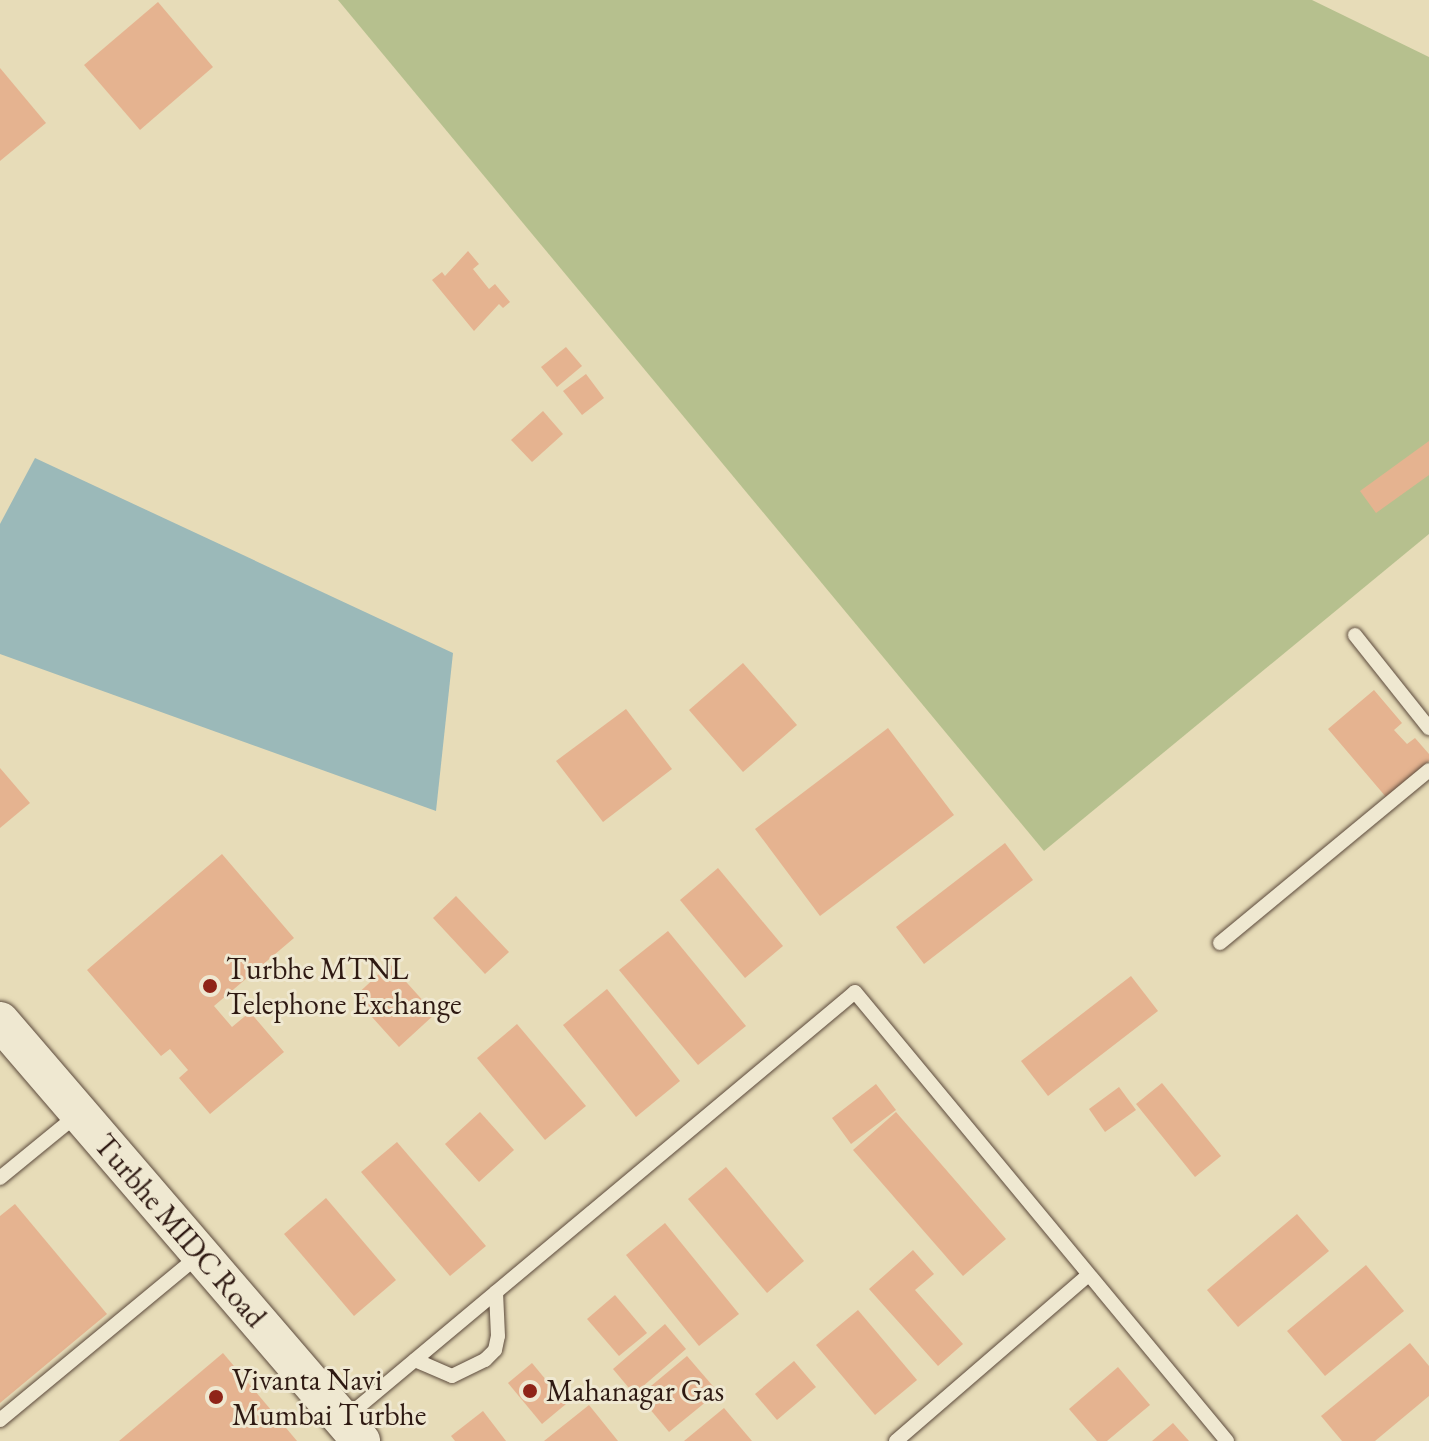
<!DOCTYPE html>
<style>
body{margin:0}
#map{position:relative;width:1429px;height:1441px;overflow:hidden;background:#e7dcb8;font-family:"EB Garamond",serif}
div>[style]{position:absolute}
.green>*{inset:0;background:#b6c08e}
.water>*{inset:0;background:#9bb9b9}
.building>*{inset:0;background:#e5b390}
.roads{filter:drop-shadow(0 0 2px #5c4a3c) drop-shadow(0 0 2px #5c4a3c)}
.lane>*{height:14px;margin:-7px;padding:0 7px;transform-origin:7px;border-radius:7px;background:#efe8d1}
.secondary>*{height:38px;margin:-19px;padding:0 19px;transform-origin:19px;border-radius:19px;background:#efe8d1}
.dots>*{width:22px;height:22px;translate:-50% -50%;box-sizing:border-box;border:4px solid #efe8d1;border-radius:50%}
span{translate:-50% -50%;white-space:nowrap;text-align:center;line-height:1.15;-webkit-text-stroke:6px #efe8d1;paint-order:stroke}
.poi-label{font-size:30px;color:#2e1912}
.left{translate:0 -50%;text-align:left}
.street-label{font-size:30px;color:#2e1912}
</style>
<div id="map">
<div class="green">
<div style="clip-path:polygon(338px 0,1312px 0,1429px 57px,1429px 534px,1044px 851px)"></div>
</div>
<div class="water">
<div style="clip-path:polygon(35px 458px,453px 653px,436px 811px,0 654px,0 524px)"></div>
</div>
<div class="building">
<div style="clip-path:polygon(158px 2px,213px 67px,140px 130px,84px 65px)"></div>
<div style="clip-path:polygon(0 68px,46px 123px,0 161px)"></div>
<div style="clip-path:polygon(468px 251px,479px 264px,473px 269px,489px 289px,495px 284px,510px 302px,503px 308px,499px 304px,474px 331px,432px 280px,442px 272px,445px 276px)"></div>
<div style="clip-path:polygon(566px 347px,582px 366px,557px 387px,541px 367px)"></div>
<div style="clip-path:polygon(586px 374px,604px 398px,582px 415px,563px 391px)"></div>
<div style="clip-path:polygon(543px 411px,563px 434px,532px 462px,511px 440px)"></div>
<div style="clip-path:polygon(1429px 441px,1429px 475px,1376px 513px,1360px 491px)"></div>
<div style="clip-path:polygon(743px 663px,797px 725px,743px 772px,689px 710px)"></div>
<div style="clip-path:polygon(1374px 690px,1402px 723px,1394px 730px,1407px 744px,1415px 738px,1429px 754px,1429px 761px,1386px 797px,1328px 729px)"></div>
<div style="clip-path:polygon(626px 709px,672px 769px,603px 822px,556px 761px)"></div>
<div style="clip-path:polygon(888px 728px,954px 815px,820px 916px,755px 829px)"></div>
<div style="clip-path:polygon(0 768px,30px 803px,0 828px)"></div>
<div style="clip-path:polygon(1005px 843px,1033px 880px,924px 964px,896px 927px)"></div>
<div style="clip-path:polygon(222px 854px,294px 938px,214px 1006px,232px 1027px,250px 1012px,284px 1052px,210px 1114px,179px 1078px,188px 1070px,170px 1049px,161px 1056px,87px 970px)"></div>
<div style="clip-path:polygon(718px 868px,783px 946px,745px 978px,680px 900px)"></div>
<div style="clip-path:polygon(456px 896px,509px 952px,485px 974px,433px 918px)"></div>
<div style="clip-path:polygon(668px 931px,746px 1026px,698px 1065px,619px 970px)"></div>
<div style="clip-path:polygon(390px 964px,435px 1014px,399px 1047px,354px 997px)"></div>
<div style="clip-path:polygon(1131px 976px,1158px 1011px,1048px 1096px,1021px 1061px)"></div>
<div style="clip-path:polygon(607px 989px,680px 1081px,636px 1117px,563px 1025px)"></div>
<div style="clip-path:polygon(517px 1024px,586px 1106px,545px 1140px,477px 1058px)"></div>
<div style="clip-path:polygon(1162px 1083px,1221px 1156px,1195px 1177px,1136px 1104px)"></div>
<div style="clip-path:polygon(876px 1084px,896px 1110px,851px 1144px,832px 1118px)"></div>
<div style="clip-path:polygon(1119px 1087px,1136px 1110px,1105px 1132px,1089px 1109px)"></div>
<div style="clip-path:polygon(480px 1112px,514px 1150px,479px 1182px,445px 1144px)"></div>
<div style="clip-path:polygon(896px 1112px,1006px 1239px,963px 1276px,853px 1150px)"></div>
<div style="clip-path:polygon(397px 1142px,486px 1246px,450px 1276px,361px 1172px)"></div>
<div style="clip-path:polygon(726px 1167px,804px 1261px,767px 1293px,688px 1199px)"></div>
<div style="clip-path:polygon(326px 1198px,396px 1280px,354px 1316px,284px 1234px)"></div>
<div style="clip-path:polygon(15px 1204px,107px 1314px,0 1403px,0 1216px)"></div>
<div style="clip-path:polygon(1297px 1214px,1329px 1251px,1238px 1327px,1207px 1290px)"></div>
<div style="clip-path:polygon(665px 1223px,739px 1314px,699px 1346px,626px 1255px)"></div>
<div style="clip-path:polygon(913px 1250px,934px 1274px,915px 1290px,963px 1344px,938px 1366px,869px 1289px)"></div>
<div style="clip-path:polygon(1366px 1265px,1404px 1311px,1325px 1376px,1287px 1331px)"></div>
<div style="clip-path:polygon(615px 1295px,647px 1333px,619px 1356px,587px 1319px)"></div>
<div style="clip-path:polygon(858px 1310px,917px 1380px,875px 1415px,816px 1345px)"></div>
<div style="clip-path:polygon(665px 1324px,686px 1349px,634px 1394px,613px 1369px)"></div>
<div style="clip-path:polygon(1410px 1343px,1429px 1366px,1429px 1396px,1375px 1441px,1342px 1441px,1321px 1416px)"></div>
<div style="clip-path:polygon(223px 1353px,297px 1441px,119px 1441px)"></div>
<div style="clip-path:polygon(687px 1356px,718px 1392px,669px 1432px,639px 1396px)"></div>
<div style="clip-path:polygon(794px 1361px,816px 1387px,777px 1420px,755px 1394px)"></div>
<div style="clip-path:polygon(532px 1363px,566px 1404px,542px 1424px,508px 1383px)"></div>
<div style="clip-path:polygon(1118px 1367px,1150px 1405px,1107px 1441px,1097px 1441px,1069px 1409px)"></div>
<div style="clip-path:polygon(589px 1405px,618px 1441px,544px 1441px)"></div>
<div style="clip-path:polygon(724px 1408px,752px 1441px,684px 1441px)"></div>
<div style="clip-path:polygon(483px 1411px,506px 1441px,455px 1441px,451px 1436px)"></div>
<div style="clip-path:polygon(1173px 1423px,1189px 1441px,1152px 1441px)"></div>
</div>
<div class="roads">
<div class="lane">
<div style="left:1355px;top:635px;width:119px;rotate:51.5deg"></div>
<div style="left:1220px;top:943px;width:271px;rotate:-39.6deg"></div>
<div style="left:0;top:1178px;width:99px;rotate:-39.3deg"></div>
<div style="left:415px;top:1360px;width:40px;rotate:23.4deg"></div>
<div style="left:452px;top:1376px;width:37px;rotate:-26deg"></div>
<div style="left:485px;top:1360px;width:14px;rotate:-45deg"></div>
<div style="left:495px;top:1350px;width:14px;rotate:-78deg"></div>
<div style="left:498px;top:1336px;width:44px;rotate:-92.6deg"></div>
<div style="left:0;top:1420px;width:261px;rotate:-39.6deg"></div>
<div style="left:343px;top:1420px;width:667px;rotate:-39.89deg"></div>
<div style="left:855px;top:992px;width:583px;rotate:50.36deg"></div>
<div style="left:896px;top:1441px;width:254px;rotate:-40.8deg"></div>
</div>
<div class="secondary">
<div style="left:0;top:1021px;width:554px;rotate:49.32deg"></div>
</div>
</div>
<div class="dots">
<div style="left:210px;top:986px;background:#8f2418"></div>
<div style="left:530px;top:1391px;background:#8f2418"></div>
<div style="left:216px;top:1397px;background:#8f2418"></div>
</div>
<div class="poi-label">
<span class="left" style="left:226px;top:986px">Turbhe MTNL<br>Telephone Exchange</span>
<span class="left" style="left:232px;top:1397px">Vivanta Navi<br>Mumbai Turbhe</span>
<span class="left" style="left:546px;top:1391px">Mahanagar Gas</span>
</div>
<div class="street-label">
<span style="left:180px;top:1231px;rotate:49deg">Turbhe MIDC Road</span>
</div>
</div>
